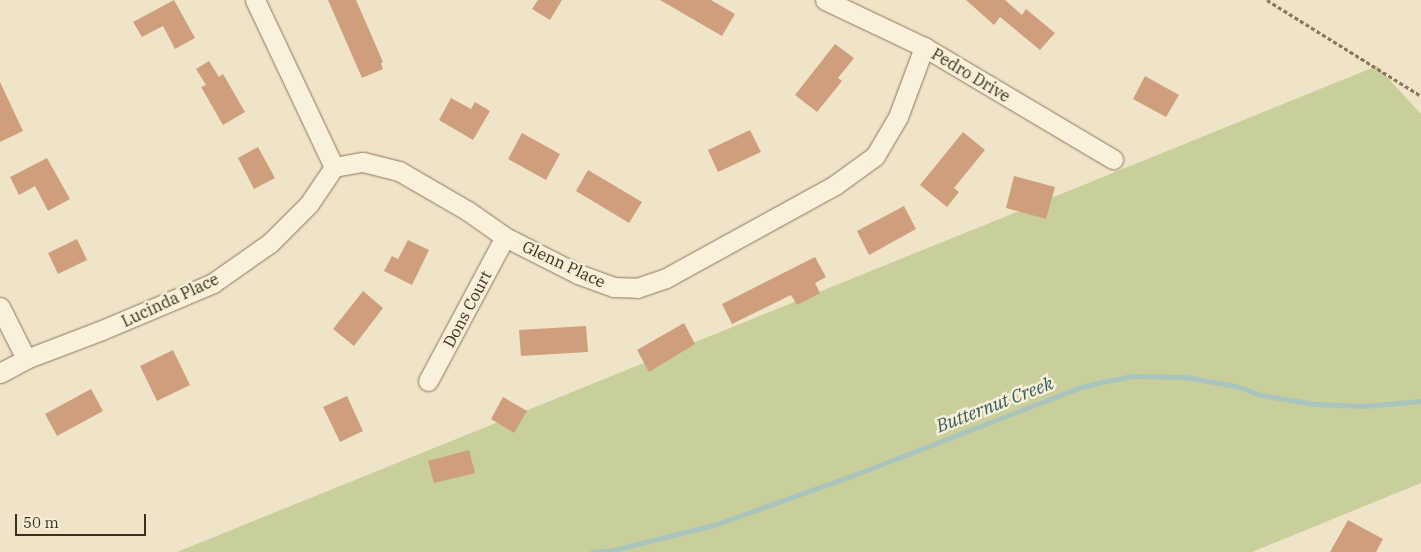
<!DOCTYPE html>
<style>
body{margin:0}
#map{position:relative;width:1421px;height:552px;overflow:hidden;background:#f0e4c8;font-family:"IBM Plex Serif",serif}
div>[style]{position:absolute}
.green>*{inset:0;background:#c9cf9b}
.stream>*{height:5px;margin:-2.5px;padding:0 2.5px;transform-origin:2.5px;border-radius:2.5px;background:#a9c4bc}
.building>*{inset:0;background:#cf9f7d}
.path>*{height:3px;margin-top:-1.5px;transform-origin:0;background:repeating-linear-gradient(90deg,#8d765c 0 4px,transparent 0 6.5px)}
.roads{filter:drop-shadow(0 0 1px #8d765c) drop-shadow(0 0 1px #8d765c)}
.minor>*{height:19px;margin:-9.5px;padding:0 9.5px;transform-origin:9.5px;border-radius:9.5px;background:#faf1dc}
span{translate:-50% -50%;white-space:nowrap;text-align:center;line-height:1.15;-webkit-text-stroke:5px #f7eed8;paint-order:stroke}
.street-label{font-size:16px;color:#3d2e20}
.water-label{font-size:18px;color:#2f5d5a;font-style:italic}
.scale{position:absolute;left:15px;top:514px;width:131px;height:22px;box-sizing:border-box;border:2px solid #3d2e20;border-top:0;padding-left:6px;font-size:15px;line-height:18px;white-space:nowrap;color:#3d2e20;-webkit-text-stroke:4px #f7eed8;paint-order:stroke}
</style>
<div id="map">
<div class="green">
<div style="clip-path:polygon(1377px 66px,1421px 114px,1421px 483px,1252px 552px,177px 552px)"></div>
</div>
<div class="stream">
<div style="left:592px;top:552px;width:21px;rotate:-5deg"></div>
<div style="left:613px;top:550px;width:104px;rotate:-13.9deg"></div>
<div style="left:714px;top:525px;width:149px;rotate:-19.7deg"></div>
<div style="left:854px;top:475px;width:243px;rotate:-21.2deg"></div>
<div style="left:1081px;top:387px;width:27px;rotate:-13deg"></div>
<div style="left:1107px;top:381px;width:26px;rotate:-11deg"></div>
<div style="left:1133px;top:376px;width:52px;rotate:1.1deg"></div>
<div style="left:1185px;top:377px;width:52px;rotate:10deg"></div>
<div style="left:1236px;top:386px;width:27px;rotate:20deg"></div>
<div style="left:1261px;top:395px;width:54px;rotate:9.6deg"></div>
<div style="left:1314px;top:404px;width:51px;rotate:2.2deg"></div>
<div style="left:1365px;top:406px;width:56px;rotate:-5.1deg"></div>
</div>
<div class="building">
<div style="clip-path:polygon(174px 0,195px 38px,175px 49px,163px 26px,142px 37px,133px 22px)"></div>
<div style="clip-path:polygon(328px 0,356px 0,383px 62px,381px 63px,383px 69px,362px 78px)"></div>
<div style="clip-path:polygon(538px 0,562px 0,550px 20px,532px 9px)"></div>
<div style="clip-path:polygon(660px 0,711px 0,735px 14px,722px 36px)"></div>
<div style="clip-path:polygon(966px 0,1005px 0,1022px 15px,1026px 9px,1055px 33px,1040px 50px,1000px 17px,994px 25px)"></div>
<div style="clip-path:polygon(835px 44px,854px 58px,838px 78px,842px 81px,817px 112px,795px 95px)"></div>
<div style="clip-path:polygon(209px 61px,219px 77px,223px 74px,245px 112px,223px 125px,201px 87px,206px 85px,196px 69px)"></div>
<div style="clip-path:polygon(1145px 76px,1179px 95px,1166px 117px,1133px 99px)"></div>
<div style="clip-path:polygon(0 82px,23px 131px,0 142px)"></div>
<div style="clip-path:polygon(451px 98px,471px 109px,475px 102px,490px 111px,473px 140px,439px 120px)"></div>
<div style="clip-path:polygon(750px 130px,761px 152px,718px 172px,708px 150px)"></div>
<div style="clip-path:polygon(963px 132px,985px 150px,954px 188px,959px 192px,947px 207px,920px 185px)"></div>
<div style="clip-path:polygon(522px 133px,560px 154px,546px 180px,508px 159px)"></div>
<div style="clip-path:polygon(258px 147px,275px 178px,254px 189px,238px 158px)"></div>
<div style="clip-path:polygon(47px 158px,70px 199px,48px 211px,35px 186px,19px 195px,10px 177px)"></div>
<div style="clip-path:polygon(588px 170px,642px 202px,629px 223px,576px 191px)"></div>
<div style="clip-path:polygon(1014px 176px,1055px 187px,1046px 219px,1006px 208px)"></div>
<div style="clip-path:polygon(904px 206px,916px 229px,869px 255px,857px 231px)"></div>
<div style="clip-path:polygon(77px 239px,87px 260px,58px 274px,48px 253px)"></div>
<div style="clip-path:polygon(408px 240px,429px 250px,412px 285px,384px 271px,392px 256px,398px 259px)"></div>
<div style="clip-path:polygon(815px 257px,826px 277px,815px 283px,820px 293px,797px 305px,791px 295px,732px 324px,722px 304px)"></div>
<div style="clip-path:polygon(363px 291px,383px 308px,354px 346px,333px 329px)"></div>
<div style="clip-path:polygon(684px 323px,695px 344px,649px 372px,637px 350px)"></div>
<div style="clip-path:polygon(586px 326px,588px 352px,521px 356px,519px 330px)"></div>
<div style="clip-path:polygon(173px 350px,190px 385px,157px 401px,140px 366px)"></div>
<div style="clip-path:polygon(91px 389px,103px 411px,57px 436px,45px 414px)"></div>
<div style="clip-path:polygon(347px 396px,363px 431px,340px 442px,323px 407px)"></div>
<div style="clip-path:polygon(503px 397px,527px 411px,514px 433px,491px 419px)"></div>
<div style="clip-path:polygon(469px 450px,475px 473px,434px 483px,428px 461px)"></div>
<div style="clip-path:polygon(1348px 520px,1383px 539px,1376px 552px,1330px 552px)"></div>
</div>
<div class="path">
<div style="left:1267px;top:0;width:181px;rotate:31.9deg"></div>
</div>
<div class="roads">
<div class="minor">
<div style="left:255px;top:0;width:185px;rotate:64.7deg"></div>
<div style="left:825px;top:0;width:110px;rotate:25.4deg"></div>
<div style="left:924px;top:47px;width:220px;rotate:30.7deg"></div>
<div style="left:334px;top:167px;width:29px;rotate:-10deg"></div>
<div style="left:363px;top:162px;width:37px;rotate:14deg"></div>
<div style="left:399px;top:171px;width:80px;rotate:30.1deg"></div>
<div style="left:468px;top:211px;width:45px;rotate:35.1deg"></div>
<div style="left:505px;top:237px;width:82px;rotate:26.9deg"></div>
<div style="left:578px;top:274px;width:38px;rotate:20deg"></div>
<div style="left:614px;top:287px;width:23px;rotate:2deg"></div>
<div style="left:637px;top:288px;width:31px;rotate:-19deg"></div>
<div style="left:666px;top:278px;width:193px;rotate:-28.8deg"></div>
<div style="left:835px;top:185px;width:49px;rotate:-35.9deg"></div>
<div style="left:875px;top:156px;width:45px;rotate:-59.5deg"></div>
<div style="left:898px;top:117px;width:75px;rotate:-69.6deg"></div>
<div style="left:0;top:307px;width:58px;rotate:63.4deg"></div>
<div style="left:0;top:373px;width:30px;rotate:-28deg"></div>
<div style="left:26px;top:359px;width:81px;rotate:-20.9deg"></div>
<div style="left:102px;top:330px;width:121px;rotate:-22.9deg"></div>
<div style="left:213px;top:283px;width:70px;rotate:-35.1deg"></div>
<div style="left:270px;top:243px;width:55px;rotate:-45deg"></div>
<div style="left:309px;top:204px;width:45px;rotate:-56deg"></div>
<div style="left:428px;top:381px;width:163px;rotate:-61.9deg"></div>
</div>
</div>
<div class="street-label">
<span style="left:971px;top:75px;rotate:31deg">Pedro Drive</span>
<span style="left:564px;top:264px;rotate:25deg">Glenn Place</span>
<span style="left:170px;top:300px;rotate:-25deg">Lucinda Place</span>
<span style="left:467px;top:309px;rotate:-62deg">Dons Court</span>
</div>
<div class="water-label">
<span style="left:995px;top:405px;rotate:-21deg">Butternut Creek</span>
</div>
<div class="scale">50 m</div>
</div>
